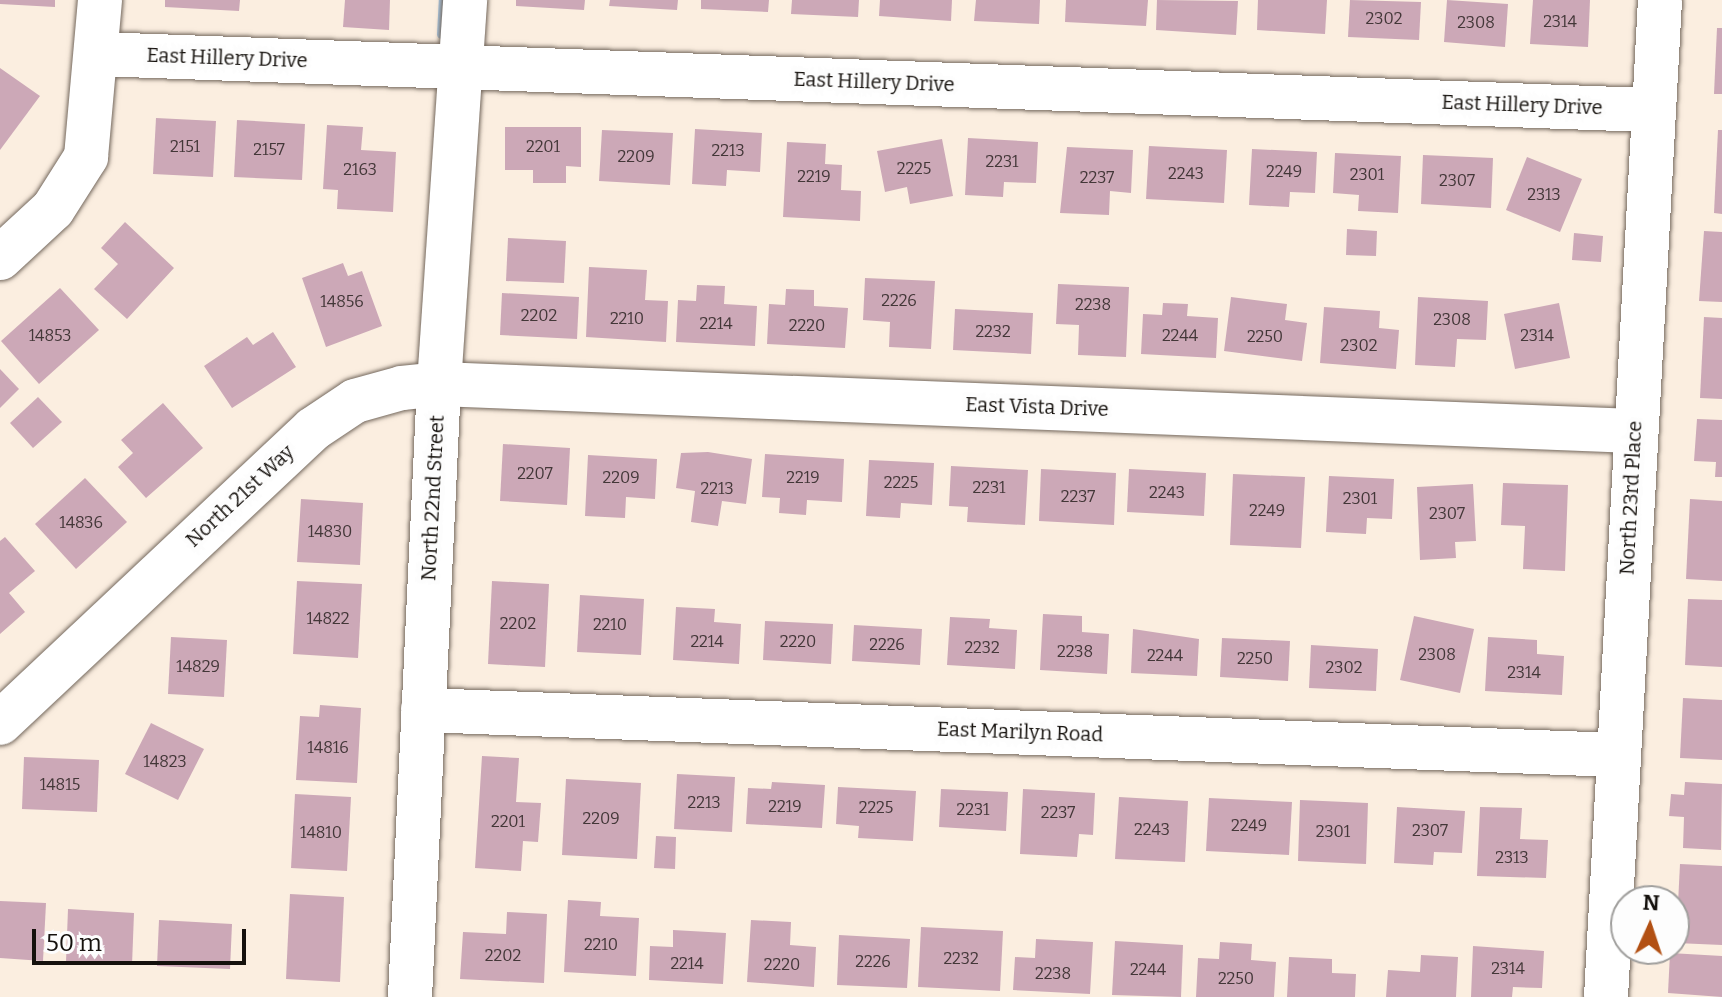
<!DOCTYPE html>
<style>
body{margin:0}
#map{position:relative;width:1722px;height:997px;overflow:hidden;background:#fbeee0;font-family:Bitter,serif}
div>[style]{position:absolute}
.stream>*{height:9px;margin:-4.5px;padding:0 4.5px;transform-origin:4.5px;border-radius:4.5px;background:#a6c1da}
.building>*{inset:0;background:#cca8b7}
.roads{filter:drop-shadow(0 0 2px #74685d) drop-shadow(0 0 2px #74685d)}
.minor>*{height:44px;margin:-22px;padding:0 22px;transform-origin:22px;border-radius:22px;background:#fff}
span{translate:-50% -50%;white-space:nowrap;text-align:center;line-height:1.15;-webkit-text-stroke:8px #fdfdfd;paint-order:stroke}
.number-label{font-size:16px;color:#433738}
.number-label span{-webkit-text-stroke-width:0}
.street-label{font-size:20px;color:#15110d}
.north{position:absolute;left:1610px;top:885px;width:80px;height:80px;box-sizing:border-box;background:#fdfdfd;border:2px solid #a09f9d;border-radius:50%;rotate:3deg;font-size:22px;font-weight:700;line-height:32px;text-align:center;color:#15110d}
.north::after{content:'';display:block;margin:auto;width:28px;height:36px;background:#b25013;clip-path:polygon(50% 0,100% 100%,50% 72%,0 100%)}
.scale{position:absolute;left:32px;top:929px;width:214px;height:36px;box-sizing:border-box;border:4px solid #15110d;border-top:0;padding-left:10px;font-size:24px;line-height:28px;white-space:nowrap;color:#15110d;-webkit-text-stroke:6px #fdfdfd;paint-order:stroke}
</style>
<div id="map">
<div class="stream">
<div style="left:441px;top:34px;width:34px;rotate:-87deg"></div>
</div>
<div class="building">
<div style="clip-path:polygon(0 0,55px 0,55px 7px,0 4px)"></div>
<div style="clip-path:polygon(165px 0,240px 0,239px 11px,165px 7px)"></div>
<div style="clip-path:polygon(345px 0,390px 0,389px 30px,343px 27px)"></div>
<div style="clip-path:polygon(516px 0,585px 0,584px 10px,516px 6px)"></div>
<div style="clip-path:polygon(610px 0,678px 0,677px 10px,609px 6px)"></div>
<div style="clip-path:polygon(701px 0,769px 0,768px 12px,701px 9px)"></div>
<div style="clip-path:polygon(792px 0,859px 0,858px 17px,791px 14px)"></div>
<div style="clip-path:polygon(880px 0,952px 0,951px 21px,879px 16px)"></div>
<div style="clip-path:polygon(976px 0,1040px 0,1039px 24px,974px 21px)"></div>
<div style="clip-path:polygon(1066px 0,1148px 0,1146px 26px,1065px 22px)"></div>
<div style="clip-path:polygon(1157px 0,1238px 1px,1236px 35px,1156px 30px)"></div>
<div style="clip-path:polygon(1258px 0,1327px 0,1325px 34px,1257px 30px)"></div>
<div style="clip-path:polygon(1350px 0,1421px 2px,1419px 40px,1348px 37px)"></div>
<div style="clip-path:polygon(1447px 0,1508px 4px,1505px 47px,1444px 42px)"></div>
<div style="clip-path:polygon(1533px 0,1590px 0,1588px 47px,1530px 44px)"></div>
<div style="clip-path:polygon(1717px 28px,1722px 28px,1722px 94px,1714px 94px)"></div>
<div style="clip-path:polygon(0 68px,40px 96px,0 150px)"></div>
<div style="clip-path:polygon(156px 118px,216px 121px,213px 177px,153px 174px)"></div>
<div style="clip-path:polygon(237px 120px,305px 124px,302px 180px,234px 177px)"></div>
<div style="clip-path:polygon(327px 125px,363px 127px,361px 150px,396px 152px,393px 212px,337px 209px,338px 190px,323px 189px)"></div>
<div style="clip-path:polygon(505px 127px,581px 127px,581px 167px,566px 166px,566px 183px,533px 183px,533px 170px,505px 170px)"></div>
<div style="clip-path:polygon(695px 129px,762px 133px,760px 172px,727px 170px,726px 186px,692px 184px)"></div>
<div style="clip-path:polygon(602px 130px,673px 133px,670px 185px,599px 181px)"></div>
<div style="clip-path:polygon(1718px 130px,1722px 130px,1722px 214px,1714px 213px)"></div>
<div style="clip-path:polygon(968px 138px,1038px 142px,1036px 183px,1004px 182px,1003px 197px,965px 195px)"></div>
<div style="clip-path:polygon(942px 139px,953px 196px,910px 204px,907px 187px,885px 192px,877px 151px)"></div>
<div style="clip-path:polygon(787px 142px,826px 144px,825px 164px,842px 165px,841px 190px,861px 191px,860px 221px,783px 217px)"></div>
<div style="clip-path:polygon(1149px 146px,1227px 150px,1224px 203px,1146px 199px)"></div>
<div style="clip-path:polygon(1067px 147px,1133px 150px,1131px 193px,1110px 191px,1109px 215px,1060px 213px)"></div>
<div style="clip-path:polygon(1252px 149px,1317px 152px,1315px 193px,1290px 192px,1289px 207px,1249px 205px)"></div>
<div style="clip-path:polygon(1335px 153px,1401px 156px,1398px 213px,1358px 211px,1359px 195px,1333px 193px)"></div>
<div style="clip-path:polygon(1423px 155px,1493px 158px,1491px 208px,1421px 204px)"></div>
<div style="clip-path:polygon(1527px 157px,1582px 179px,1560px 232px,1506px 210px)"></div>
<div style="clip-path:polygon(125px 222px,174px 268px,127px 319px,94px 289px,118px 264px,101px 248px)"></div>
<div style="clip-path:polygon(1347px 229px,1377px 231px,1376px 256px,1346px 255px)"></div>
<div style="clip-path:polygon(1704px 231px,1722px 232px,1722px 302px,1699px 301px)"></div>
<div style="clip-path:polygon(1574px 233px,1603px 236px,1601px 262px,1572px 260px)"></div>
<div style="clip-path:polygon(508px 238px,566px 241px,564px 283px,506px 281px)"></div>
<div style="clip-path:polygon(343px 263px,348px 276px,362px 271px,382px 326px,326px 347px,302px 278px)"></div>
<div style="clip-path:polygon(589px 267px,647px 270px,645px 300px,668px 301px,666px 342px,586px 337px)"></div>
<div style="clip-path:polygon(865px 278px,935px 281px,931px 349px,889px 347px,890px 322px,863px 320px)"></div>
<div style="clip-path:polygon(1058px 284px,1129px 287px,1126px 357px,1078px 355px,1079px 325px,1056px 324px)"></div>
<div style="clip-path:polygon(697px 285px,725px 286px,724px 304px,757px 306px,755px 346px,676px 342px,678px 300px,696px 301px)"></div>
<div style="clip-path:polygon(60px 288px,99px 330px,39px 384px,1px 341px)"></div>
<div style="clip-path:polygon(786px 289px,814px 290px,814px 306px,848px 308px,845px 348px,767px 344px,769px 304px,785px 305px)"></div>
<div style="clip-path:polygon(502px 293px,579px 297px,577px 339px,500px 335px)"></div>
<div style="clip-path:polygon(1231px 297px,1287px 304px,1285px 320px,1307px 323px,1302px 361px,1224px 351px)"></div>
<div style="clip-path:polygon(1418px 297px,1488px 301px,1486px 340px,1457px 339px,1455px 367px,1415px 365px)"></div>
<div style="clip-path:polygon(1163px 303px,1188px 304px,1187px 316px,1218px 318px,1216px 358px,1141px 354px,1143px 314px,1162px 315px)"></div>
<div style="clip-path:polygon(1559px 303px,1570px 358px,1515px 369px,1504px 314px)"></div>
<div style="clip-path:polygon(1324px 307px,1380px 311px,1379px 328px,1399px 330px,1396px 369px,1320px 363px)"></div>
<div style="clip-path:polygon(955px 309px,1033px 313px,1031px 354px,953px 350px)"></div>
<div style="clip-path:polygon(1704px 317px,1722px 318px,1722px 399px,1700px 398px)"></div>
<div style="clip-path:polygon(273px 332px,296px 367px,232px 408px,204px 366px,247px 337px,253px 345px)"></div>
<div style="clip-path:polygon(0 369px,19px 389px,0 408px)"></div>
<div style="clip-path:polygon(38px 397px,62px 422px,33px 448px,10px 423px)"></div>
<div style="clip-path:polygon(163px 403px,203px 448px,146px 498px,118px 467px,133px 453px,121px 440px)"></div>
<div style="clip-path:polygon(1697px 419px,1722px 420px,1722px 477px,1715px 477px,1716px 462px,1694px 461px)"></div>
<div style="clip-path:polygon(503px 444px,570px 448px,567px 505px,500px 501px)"></div>
<div style="clip-path:polygon(708px 452px,752px 459px,746px 504px,722px 501px,718px 526px,691px 522px,695px 491px,676px 488px,681px 453px)"></div>
<div style="clip-path:polygon(765px 454px,844px 459px,842px 502px,807px 500px,806px 515px,779px 513px,780px 498px,762px 497px)"></div>
<div style="clip-path:polygon(588px 455px,657px 459px,655px 499px,626px 497px,625px 518px,585px 516px)"></div>
<div style="clip-path:polygon(869px 460px,934px 463px,932px 505px,901px 503px,900px 518px,866px 516px)"></div>
<div style="clip-path:polygon(951px 466px,1028px 470px,1025px 525px,967px 522px,968px 507px,949px 506px)"></div>
<div style="clip-path:polygon(1041px 469px,1116px 473px,1114px 525px,1039px 521px)"></div>
<div style="clip-path:polygon(1129px 469px,1206px 473px,1204px 516px,1127px 512px)"></div>
<div style="clip-path:polygon(1233px 474px,1305px 477px,1301px 548px,1230px 545px)"></div>
<div style="clip-path:polygon(1329px 476px,1394px 479px,1392px 519px,1367px 518px,1366px 534px,1326px 532px)"></div>
<div style="clip-path:polygon(85px 478px,127px 522px,76px 569px,35px 524px)"></div>
<div style="clip-path:polygon(1503px 483px,1568px 485px,1565px 571px,1523px 569px,1525px 526px,1501px 525px)"></div>
<div style="clip-path:polygon(1473px 484px,1476px 541px,1455px 542px,1456px 558px,1420px 560px,1417px 487px)"></div>
<div style="clip-path:polygon(301px 499px,363px 503px,360px 565px,297px 562px)"></div>
<div style="clip-path:polygon(1690px 499px,1722px 501px,1722px 581px,1686px 579px)"></div>
<div style="clip-path:polygon(5px 537px,35px 571px,9px 593px,25px 612px,0 634px,0 541px)"></div>
<div style="clip-path:polygon(297px 581px,362px 584px,358px 658px,293px 654px)"></div>
<div style="clip-path:polygon(492px 581px,549px 584px,545px 667px,488px 664px)"></div>
<div style="clip-path:polygon(580px 595px,644px 599px,641px 655px,577px 652px)"></div>
<div style="clip-path:polygon(1688px 599px,1722px 600px,1722px 667px,1685px 665px)"></div>
<div style="clip-path:polygon(676px 607px,715px 609px,714px 622px,741px 624px,739px 664px,673px 660px)"></div>
<div style="clip-path:polygon(1043px 614px,1082px 616px,1082px 632px,1109px 634px,1107px 674px,1040px 670px)"></div>
<div style="clip-path:polygon(1414px 616px,1474px 629px,1460px 693px,1400px 680px)"></div>
<div style="clip-path:polygon(950px 617px,990px 619px,989px 628px,1017px 630px,1015px 669px,947px 665px)"></div>
<div style="clip-path:polygon(765px 621px,833px 624px,831px 664px,763px 660px)"></div>
<div style="clip-path:polygon(854px 625px,922px 629px,920px 665px,852px 661px)"></div>
<div style="clip-path:polygon(1133px 629px,1199px 639px,1197px 676px,1131px 673px)"></div>
<div style="clip-path:polygon(171px 637px,227px 640px,224px 697px,168px 694px)"></div>
<div style="clip-path:polygon(1488px 637px,1537px 640px,1537px 654px,1564px 656px,1562px 695px,1485px 691px)"></div>
<div style="clip-path:polygon(1222px 638px,1290px 641px,1288px 681px,1220px 677px)"></div>
<div style="clip-path:polygon(1311px 645px,1378px 649px,1376px 691px,1309px 688px)"></div>
<div style="clip-path:polygon(1683px 698px,1722px 700px,1722px 760px,1680px 758px)"></div>
<div style="clip-path:polygon(320px 705px,361px 708px,357px 783px,296px 780px,300px 716px,319px 717px)"></div>
<div style="clip-path:polygon(151px 723px,204px 749px,178px 800px,125px 774px)"></div>
<div style="clip-path:polygon(482px 756px,519px 758px,516px 802px,541px 803px,538px 842px,523px 841px,521px 871px,475px 868px)"></div>
<div style="clip-path:polygon(24px 757px,99px 760px,97px 812px,22px 809px)"></div>
<div style="clip-path:polygon(677px 774px,735px 777px,732px 832px,674px 829px)"></div>
<div style="clip-path:polygon(566px 779px,641px 783px,637px 859px,562px 855px)"></div>
<div style="clip-path:polygon(772px 782px,825px 785px,822px 828px,746px 824px,748px 788px,771px 789px)"></div>
<div style="clip-path:polygon(1685px 782px,1722px 784px,1721px 850px,1683px 848px,1684px 817px,1669px 816px,1671px 794px,1684px 795px)"></div>
<div style="clip-path:polygon(838px 787px,916px 791px,913px 841px,858px 838px,859px 826px,836px 824px)"></div>
<div style="clip-path:polygon(941px 789px,1008px 792px,1006px 831px,939px 827px)"></div>
<div style="clip-path:polygon(1023px 789px,1095px 793px,1093px 835px,1079px 834px,1077px 857px,1020px 854px)"></div>
<div style="clip-path:polygon(295px 794px,351px 797px,347px 871px,291px 868px)"></div>
<div style="clip-path:polygon(1119px 797px,1188px 801px,1185px 862px,1115px 859px)"></div>
<div style="clip-path:polygon(1209px 798px,1292px 802px,1289px 855px,1206px 851px)"></div>
<div style="clip-path:polygon(1300px 800px,1368px 803px,1366px 864px,1298px 861px)"></div>
<div style="clip-path:polygon(1397px 807px,1465px 811px,1462px 853px,1434px 852px,1433px 865px,1394px 863px)"></div>
<div style="clip-path:polygon(1480px 807px,1522px 808px,1520px 839px,1548px 840px,1546px 878px,1477px 876px)"></div>
<div style="clip-path:polygon(656px 836px,676px 837px,675px 869px,654px 868px)"></div>
<div style="clip-path:polygon(1680px 864px,1722px 866px,1722px 945px,1676px 943px)"></div>
<div style="clip-path:polygon(290px 894px,344px 897px,340px 982px,286px 979px)"></div>
<div style="clip-path:polygon(568px 900px,601px 902px,600px 916px,639px 918px,636px 976px,564px 972px)"></div>
<div style="clip-path:polygon(0 901px,46px 903px,43px 961px,0 958px)"></div>
<div style="clip-path:polygon(68px 909px,134px 913px,132px 965px,66px 962px)"></div>
<div style="clip-path:polygon(507px 912px,547px 914px,544px 983px,460px 979px,463px 932px,506px 934px)"></div>
<div style="clip-path:polygon(159px 920px,232px 924px,230px 969px,157px 966px)"></div>
<div style="clip-path:polygon(751px 920px,791px 922px,790px 945px,816px 947px,814px 987px,747px 982px)"></div>
<div style="clip-path:polygon(921px 927px,1003px 931px,1000px 991px,918px 987px)"></div>
<div style="clip-path:polygon(673px 930px,726px 933px,723px 984px,649px 980px,650px 946px,673px 947px)"></div>
<div style="clip-path:polygon(839px 935px,910px 939px,907px 988px,837px 985px)"></div>
<div style="clip-path:polygon(1036px 939px,1093px 942px,1090px 994px,1013px 990px,1015px 957px,1035px 958px)"></div>
<div style="clip-path:polygon(1115px 941px,1183px 945px,1181px 997px,1112px 995px)"></div>
<div style="clip-path:polygon(1220px 942px,1252px 944px,1251px 960px,1276px 962px,1274px 997px,1196px 997px,1198px 958px,1219px 959px)"></div>
<div style="clip-path:polygon(1473px 946px,1544px 951px,1542px 988px,1513px 987px,1512px 997px,1471px 997px)"></div>
<div style="clip-path:polygon(1670px 953px,1722px 956px,1722px 997px,1668px 993px)"></div>
<div style="clip-path:polygon(1421px 955px,1458px 957px,1456px 997px,1386px 997px,1388px 970px,1420px 972px)"></div>
<div style="clip-path:polygon(1289px 957px,1332px 959px,1332px 973px,1356px 974px,1355px 997px,1287px 997px)"></div>
</div>
<div class="roads">
<div class="minor">
<div style="left:98px;top:54px;width:1554px;rotate:2.07deg"></div>
<div style="left:0;top:258px;width:72px;rotate:-42.8deg"></div>
<div style="left:53px;top:209px;width:62px;rotate:-57.6deg"></div>
<div style="left:86px;top:157px;width:158px;rotate:-84.9deg"></div>
<div style="left:423px;top:710px;width:1196px;rotate:2.16deg"></div>
<div style="left:0;top:723px;width:429px;rotate:-43.2deg"></div>
<div style="left:313px;top:429px;width:50px;rotate:-33.7deg"></div>
<div style="left:355px;top:401px;width:49px;rotate:-15.5deg"></div>
<div style="left:402px;top:388px;width:37px;rotate:-6deg"></div>
<div style="left:439px;top:384px;width:1196px;rotate:2.25deg"></div>
<div style="left:410px;top:997px;width:614px;rotate:-87.29deg"></div>
<div style="left:439px;top:384px;width:385px;rotate:-86.1deg"></div>
<div style="left:1606px;top:997px;width:998px;rotate:-86.9deg"></div>
</div>
</div>
<div class="number-label">
<span style="left:1384px;top:19px">2302</span>
<span style="left:1560px;top:22px">2314</span>
<span style="left:1476px;top:23px">2308</span>
<span style="left:185px;top:147px">2151</span>
<span style="left:543px;top:147px">2201</span>
<span style="left:269px;top:150px">2157</span>
<span style="left:728px;top:151px">2213</span>
<span style="left:636px;top:157px">2209</span>
<span style="left:1002px;top:162px">2231</span>
<span style="left:914px;top:169px">2225</span>
<span style="left:360px;top:170px">2163</span>
<span style="left:1284px;top:172px">2249</span>
<span style="left:1186px;top:174px">2243</span>
<span style="left:1367px;top:175px">2301</span>
<span style="left:814px;top:177px">2219</span>
<span style="left:1097px;top:178px">2237</span>
<span style="left:1457px;top:181px">2307</span>
<span style="left:1544px;top:195px">2313</span>
<span style="left:899px;top:301px">2226</span>
<span style="left:342px;top:302px">14856</span>
<span style="left:1093px;top:305px">2238</span>
<span style="left:539px;top:316px">2202</span>
<span style="left:627px;top:319px">2210</span>
<span style="left:1452px;top:320px">2308</span>
<span style="left:716px;top:324px">2214</span>
<span style="left:807px;top:326px">2220</span>
<span style="left:993px;top:332px">2232</span>
<span style="left:50px;top:336px">14853</span>
<span style="left:1180px;top:336px">2244</span>
<span style="left:1537px;top:336px">2314</span>
<span style="left:1265px;top:337px">2250</span>
<span style="left:1359px;top:346px">2302</span>
<span style="left:535px;top:474px">2207</span>
<span style="left:621px;top:478px">2209</span>
<span style="left:803px;top:478px">2219</span>
<span style="left:901px;top:483px">2225</span>
<span style="left:989px;top:488px">2231</span>
<span style="left:717px;top:489px">2213</span>
<span style="left:1167px;top:493px">2243</span>
<span style="left:1078px;top:497px">2237</span>
<span style="left:1360px;top:499px">2301</span>
<span style="left:1267px;top:511px">2249</span>
<span style="left:1447px;top:514px">2307</span>
<span style="left:81px;top:523px">14836</span>
<span style="left:330px;top:532px">14830</span>
<span style="left:328px;top:619px">14822</span>
<span style="left:518px;top:624px">2202</span>
<span style="left:610px;top:625px">2210</span>
<span style="left:707px;top:642px">2214</span>
<span style="left:798px;top:642px">2220</span>
<span style="left:887px;top:645px">2226</span>
<span style="left:982px;top:648px">2232</span>
<span style="left:1075px;top:652px">2238</span>
<span style="left:1437px;top:655px">2308</span>
<span style="left:1165px;top:656px">2244</span>
<span style="left:1255px;top:659px">2250</span>
<span style="left:198px;top:667px">14829</span>
<span style="left:1344px;top:668px">2302</span>
<span style="left:1524px;top:673px">2314</span>
<span style="left:328px;top:748px">14816</span>
<span style="left:165px;top:762px">14823</span>
<span style="left:60px;top:785px">14815</span>
<span style="left:704px;top:803px">2213</span>
<span style="left:785px;top:807px">2219</span>
<span style="left:876px;top:808px">2225</span>
<span style="left:973px;top:810px">2231</span>
<span style="left:1058px;top:813px">2237</span>
<span style="left:601px;top:819px">2209</span>
<span style="left:508px;top:822px">2201</span>
<span style="left:1249px;top:826px">2249</span>
<span style="left:1152px;top:830px">2243</span>
<span style="left:1430px;top:831px">2307</span>
<span style="left:1333px;top:832px">2301</span>
<span style="left:321px;top:833px">14810</span>
<span style="left:1512px;top:858px">2313</span>
<span style="left:601px;top:945px">2210</span>
<span style="left:503px;top:956px">2202</span>
<span style="left:961px;top:959px">2232</span>
<span style="left:873px;top:962px">2226</span>
<span style="left:687px;top:964px">2214</span>
<span style="left:782px;top:965px">2220</span>
<span style="left:1508px;top:969px">2314</span>
<span style="left:1148px;top:970px">2244</span>
<span style="left:1053px;top:974px">2238</span>
<span style="left:1236px;top:979px">2250</span>
</div>
<div class="street-label">
<span style="left:227px;top:58px;rotate:2deg">East Hillery Drive</span>
<span style="left:874px;top:82px;rotate:2deg">East Hillery Drive</span>
<span style="left:1522px;top:105px;rotate:2deg">East Hillery Drive</span>
<span style="left:1037px;top:407px;rotate:2deg">East Vista Drive</span>
<span style="left:240px;top:496px;rotate:-43deg">North 21st Way</span>
<span style="left:433px;top:498px;rotate:-87deg">North 22nd Street</span>
<span style="left:1631px;top:498px;rotate:-87deg">North 23rd Place</span>
<span style="left:1020px;top:732px;rotate:2deg">East Marilyn Road</span>
</div>
<div class="north">N</div>
<div class="scale">50 m</div>
</div>
